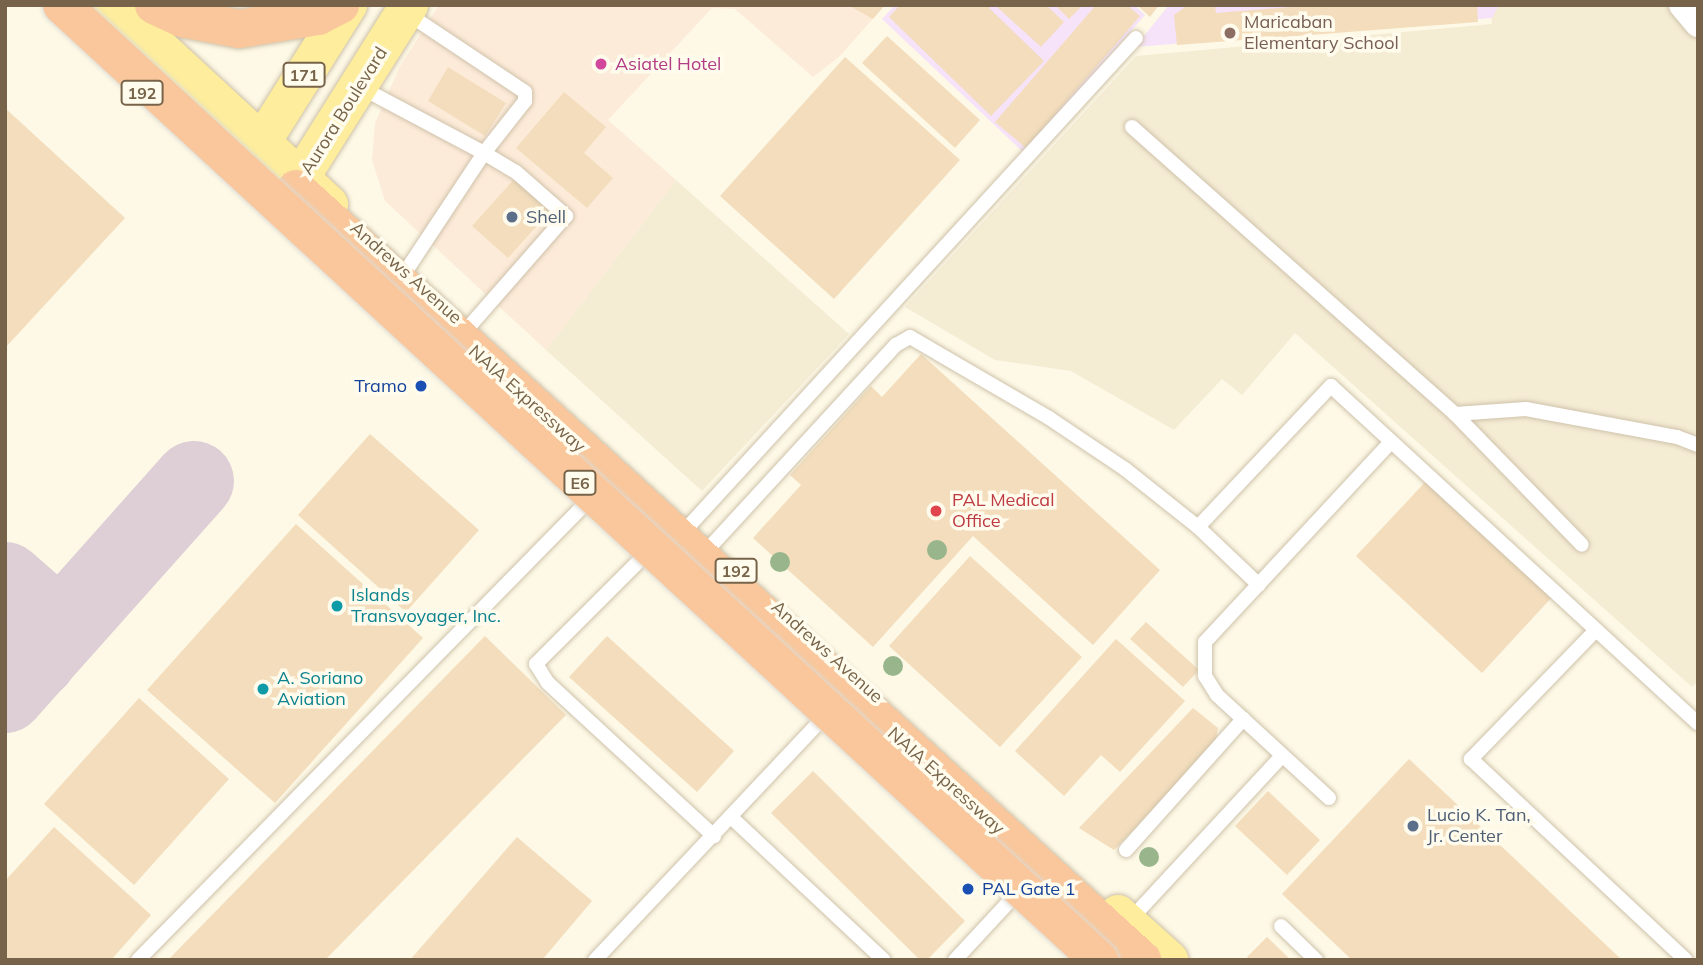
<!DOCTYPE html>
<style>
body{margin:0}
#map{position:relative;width:1703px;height:965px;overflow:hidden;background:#fdf9e6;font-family:Mulish,sans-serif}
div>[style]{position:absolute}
.residential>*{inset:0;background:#f5ecd4}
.commercial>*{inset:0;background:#fdebd9}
.education>*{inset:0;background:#f6e2f9}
.taxiway>*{height:80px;margin:-40px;padding:0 40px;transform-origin:40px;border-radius:40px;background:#deced6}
.building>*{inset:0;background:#f3ddbc}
.roads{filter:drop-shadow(0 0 2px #cfc2ab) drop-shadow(0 0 2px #cfc2ab)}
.lane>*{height:14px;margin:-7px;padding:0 7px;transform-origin:7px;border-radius:7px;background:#fff}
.street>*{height:26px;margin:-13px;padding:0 13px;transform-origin:13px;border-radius:13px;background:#fff}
.primary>*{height:38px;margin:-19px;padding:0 19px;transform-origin:19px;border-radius:19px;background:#fded9d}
.highway>*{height:38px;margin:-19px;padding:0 19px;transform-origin:19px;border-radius:19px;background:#f9c79b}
.bridges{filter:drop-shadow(0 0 2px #dedad3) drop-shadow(0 0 2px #dedad3)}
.highway-bridge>*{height:38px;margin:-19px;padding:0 19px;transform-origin:19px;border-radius:19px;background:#f9c79b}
.trees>*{width:20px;height:20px;margin:-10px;border-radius:50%;background:#98b58b}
.dots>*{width:19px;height:19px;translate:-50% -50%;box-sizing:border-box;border:4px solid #fffced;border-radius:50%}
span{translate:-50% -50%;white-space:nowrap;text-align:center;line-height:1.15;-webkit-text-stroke:7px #fffced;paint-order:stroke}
.shield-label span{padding:2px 5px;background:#fffced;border:2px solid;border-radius:5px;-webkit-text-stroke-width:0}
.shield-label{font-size:16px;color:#776349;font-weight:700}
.education-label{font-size:18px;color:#785e54}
.left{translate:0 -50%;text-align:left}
.hotel-label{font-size:18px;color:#b23c85}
.street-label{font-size:18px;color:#776349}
.service-label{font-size:18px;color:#4e5e75}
.transit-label{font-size:18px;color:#164399}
.right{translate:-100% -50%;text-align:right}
.health-label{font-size:18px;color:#be3a42}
.culture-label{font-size:18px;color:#0d838f}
.frame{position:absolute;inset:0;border:7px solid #776349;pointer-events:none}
</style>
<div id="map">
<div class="residential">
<div style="clip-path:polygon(1490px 5px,1698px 5px,1698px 681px,1692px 687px,1295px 333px,1242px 395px,1222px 379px,1174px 430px,1071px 371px,995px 360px,905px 307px,1136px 56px,1492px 24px)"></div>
<div style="clip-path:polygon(676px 180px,849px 334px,702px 491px,546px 350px)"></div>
</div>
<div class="commercial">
<div style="clip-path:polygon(439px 5px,885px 5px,840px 56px,813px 77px,735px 9px,712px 8px,608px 120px,676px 180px,546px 350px,385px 201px,372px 160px,375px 123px,399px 68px)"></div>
</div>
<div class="education">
<div style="clip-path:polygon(895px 5px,1134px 5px,1145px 15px,1024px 153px,882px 19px)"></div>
<div style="clip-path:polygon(1169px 5px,1499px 5px,1492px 18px,1135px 47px)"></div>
</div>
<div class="taxiway">
<div style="left:5px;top:582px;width:38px;rotate:41deg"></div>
<div style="left:34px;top:607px;width:14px;rotate:65deg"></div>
<div style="left:40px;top:620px;width:20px;rotate:84deg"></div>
<div style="left:42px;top:640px;width:19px;rotate:106deg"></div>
<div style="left:5px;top:693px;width:284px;rotate:-48.3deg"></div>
</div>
<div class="building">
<div style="clip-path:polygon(848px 5px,885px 5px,873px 19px)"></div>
<div style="clip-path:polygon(900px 5px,992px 5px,989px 8px,1044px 61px,991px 116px,889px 17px)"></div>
<div style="clip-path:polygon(1046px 5px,1064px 22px,1041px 47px,997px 7px)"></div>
<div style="clip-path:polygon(1055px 5px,1083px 5px,1069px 19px)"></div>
<div style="clip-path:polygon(1096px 5px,1127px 5px,1140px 16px,1026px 148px,995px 122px)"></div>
<div style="clip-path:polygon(1137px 5px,1159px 5px,1150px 17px)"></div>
<div style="clip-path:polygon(1188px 5px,1215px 5px,1216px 13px,1318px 5px,1477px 5px,1478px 22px,1177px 45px,1174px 15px)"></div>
<div style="clip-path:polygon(887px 36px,980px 120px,955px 148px,862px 63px)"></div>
<div style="clip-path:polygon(845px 57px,960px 160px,834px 299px,720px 196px)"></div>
<div style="clip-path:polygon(448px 67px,506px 103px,485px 136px,428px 101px)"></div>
<div style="clip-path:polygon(564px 92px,606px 127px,584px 153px,613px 178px,587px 208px,516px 148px)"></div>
<div style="clip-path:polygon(5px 108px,125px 218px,5px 348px)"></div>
<div style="clip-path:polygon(517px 176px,553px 208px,508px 258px,472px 226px)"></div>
<div style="clip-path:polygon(921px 354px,1160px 570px,1093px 645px,973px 536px,873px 647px,753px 538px,801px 485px,790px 475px,871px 386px,882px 397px)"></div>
<div style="clip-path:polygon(370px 434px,479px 530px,406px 612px,298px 515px)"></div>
<div style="clip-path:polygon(1428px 479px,1553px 596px,1482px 673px,1356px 556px)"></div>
<div style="clip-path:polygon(296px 524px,423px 638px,275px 803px,147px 690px)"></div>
<div style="clip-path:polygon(970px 556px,1082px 657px,1000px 747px,889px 646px)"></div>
<div style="clip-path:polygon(1146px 622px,1199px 670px,1183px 687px,1130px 639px)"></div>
<div style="clip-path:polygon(485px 636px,566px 715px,325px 960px,168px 960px)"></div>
<div style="clip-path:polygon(607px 636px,734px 751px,697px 792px,569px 677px)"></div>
<div style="clip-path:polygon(1116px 639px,1185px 701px,1120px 772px,1101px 755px,1064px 796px,1015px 751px)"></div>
<div style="clip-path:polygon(139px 698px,229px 779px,134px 885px,44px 804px)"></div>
<div style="clip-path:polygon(1193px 708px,1218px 728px,1215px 744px,1114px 850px,1079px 828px)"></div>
<div style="clip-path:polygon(1409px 759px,1622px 960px,1352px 960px,1282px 894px)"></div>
<div style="clip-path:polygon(813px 771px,965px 921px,927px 960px,920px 960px,771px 813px)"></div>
<div style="clip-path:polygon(1268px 791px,1320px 840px,1287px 875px,1235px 826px)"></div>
<div style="clip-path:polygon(54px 827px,151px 915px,111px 960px,5px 960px,5px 881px)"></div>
<div style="clip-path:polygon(517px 837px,592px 901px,542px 960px,410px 960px)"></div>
<div style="clip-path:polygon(1267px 937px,1291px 960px,1250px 960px,1247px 957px)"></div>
</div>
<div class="roads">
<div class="lane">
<div style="left:405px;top:12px;width:144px;rotate:33.7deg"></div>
<div style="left:525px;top:92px;width:9px;rotate:90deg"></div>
<div style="left:525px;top:101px;width:66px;rotate:128.3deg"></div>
<div style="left:484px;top:153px;width:37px;rotate:31deg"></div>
<div style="left:516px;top:172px;width:67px;rotate:41.3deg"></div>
<div style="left:566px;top:216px;width:150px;rotate:131.2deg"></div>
<div style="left:360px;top:87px;width:140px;rotate:28deg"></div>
<div style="left:484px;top:153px;width:141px;rotate:123.5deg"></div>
<div style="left:1132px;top:127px;width:432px;rotate:41.6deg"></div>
<div style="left:1455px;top:414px;width:182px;rotate:45.9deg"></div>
<div style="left:1455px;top:414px;width:71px;rotate:-4deg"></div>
<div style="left:1526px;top:409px;width:154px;rotate:10.5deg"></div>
<div style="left:1677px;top:437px;width:22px;rotate:21deg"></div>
<div style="left:688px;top:527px;width:663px;rotate:-47.51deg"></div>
<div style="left:1198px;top:527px;width:194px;rotate:-46.7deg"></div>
<div style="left:1331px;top:386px;width:498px;rotate:42.6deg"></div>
<div style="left:710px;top:547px;width:275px;rotate:-47.4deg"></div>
<div style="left:896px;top:345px;width:16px;rotate:-30deg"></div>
<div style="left:910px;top:337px;width:161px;rotate:30.2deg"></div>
<div style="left:1049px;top:418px;width:92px;rotate:33.9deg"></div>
<div style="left:1125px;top:469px;width:93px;rotate:38.5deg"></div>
<div style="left:1198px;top:527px;width:84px;rotate:43.6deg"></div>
<div style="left:647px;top:553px;width:157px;rotate:135deg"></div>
<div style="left:536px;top:664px;width:22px;rotate:58deg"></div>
<div style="left:548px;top:683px;width:226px;rotate:42.7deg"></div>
<div style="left:1596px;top:630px;width:180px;rotate:134.1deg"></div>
<div style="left:1471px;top:759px;width:294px;rotate:43.1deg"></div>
<div style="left:1329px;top:798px;width:152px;rotate:-137.4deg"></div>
<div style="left:1217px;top:695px;width:22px;rotate:-122deg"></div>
<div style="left:1205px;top:676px;width:34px;rotate:-90deg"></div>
<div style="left:1205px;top:642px;width:273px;rotate:-47.1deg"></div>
<div style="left:731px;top:817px;width:209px;rotate:43.1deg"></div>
<div style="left:1126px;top:850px;width:176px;rotate:-48.2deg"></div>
<div style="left:1129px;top:921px;width:225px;rotate:-47.2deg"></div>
<div style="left:1281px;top:926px;width:49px;rotate:44.2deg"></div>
<div style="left:138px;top:960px;width:644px;rotate:-45.57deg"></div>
<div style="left:595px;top:960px;width:335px;rotate:-46.7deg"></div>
<div style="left:955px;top:960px;width:91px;rotate:-47.2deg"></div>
</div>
<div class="street">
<div style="left:1682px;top:5px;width:25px;rotate:50deg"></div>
</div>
<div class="primary">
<div style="left:113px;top:5px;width:294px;rotate:42.7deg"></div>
<div style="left:248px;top:164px;width:188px;rotate:-57.8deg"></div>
<div style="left:287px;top:199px;width:229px;rotate:-57.8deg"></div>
<div style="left:1118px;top:914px;width:69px;rotate:42deg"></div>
</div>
<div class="highway">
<div style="left:154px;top:5px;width:31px;rotate:25deg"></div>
<div style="left:182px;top:18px;width:58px;rotate:10.9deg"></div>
<div style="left:239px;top:29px;width:80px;rotate:-9.3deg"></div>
<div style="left:318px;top:16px;width:25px;rotate:-27deg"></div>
<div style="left:296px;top:189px;width:1145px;rotate:42.34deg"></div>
</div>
</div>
<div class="bridges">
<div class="highway-bridge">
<div style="left:62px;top:5px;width:1410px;rotate:42.64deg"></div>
</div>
</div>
<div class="trees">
<div style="left:937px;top:550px"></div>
<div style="left:780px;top:562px"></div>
<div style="left:893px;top:666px"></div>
<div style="left:1149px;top:857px"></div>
</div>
<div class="dots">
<div style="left:1230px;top:33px;background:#8d6e63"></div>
<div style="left:601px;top:64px;background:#d1479c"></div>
<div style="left:512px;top:217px;background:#5c6f8a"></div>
<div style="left:421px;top:386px;background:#1a4fb4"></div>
<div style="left:936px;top:511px;background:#e0444e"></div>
<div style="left:337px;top:606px;background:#0f9aa8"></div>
<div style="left:263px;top:689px;background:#0f9aa8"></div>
<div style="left:1413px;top:826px;background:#5c6f8a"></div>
<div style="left:968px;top:889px;background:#1a4fb4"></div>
</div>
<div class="shield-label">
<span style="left:304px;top:75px">171</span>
<span style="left:142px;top:93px">192</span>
<span style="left:580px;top:483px">E6</span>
<span style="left:736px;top:571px">192</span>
</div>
<div class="education-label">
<span class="left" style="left:1244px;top:33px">Maricaban<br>Elementary School</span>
</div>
<div class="hotel-label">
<span class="left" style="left:615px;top:64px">Asiatel Hotel</span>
</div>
<div class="street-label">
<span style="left:344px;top:111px;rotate:-58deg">Aurora Boulevard</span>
<span style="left:406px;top:273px;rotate:42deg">Andrews Avenue</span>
<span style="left:527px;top:399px;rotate:42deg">NAIA Expressway</span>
<span style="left:827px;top:652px;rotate:42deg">Andrews Avenue</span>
<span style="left:946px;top:781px;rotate:42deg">NAIA Expressway</span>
</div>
<div class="service-label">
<span class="left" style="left:526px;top:217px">Shell</span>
<span class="left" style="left:1427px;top:826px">Lucio K. Tan,<br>Jr. Center</span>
</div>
<div class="transit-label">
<span class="right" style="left:407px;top:386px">Tramo</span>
<span class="left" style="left:982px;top:889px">PAL Gate 1</span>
</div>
<div class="health-label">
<span class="left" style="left:952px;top:511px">PAL Medical<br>Office</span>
</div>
<div class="culture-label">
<span class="left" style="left:351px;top:606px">Islands<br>Transvoyager, Inc.</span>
<span class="left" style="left:277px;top:689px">A. Soriano<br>Aviation</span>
</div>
<div class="frame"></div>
</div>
